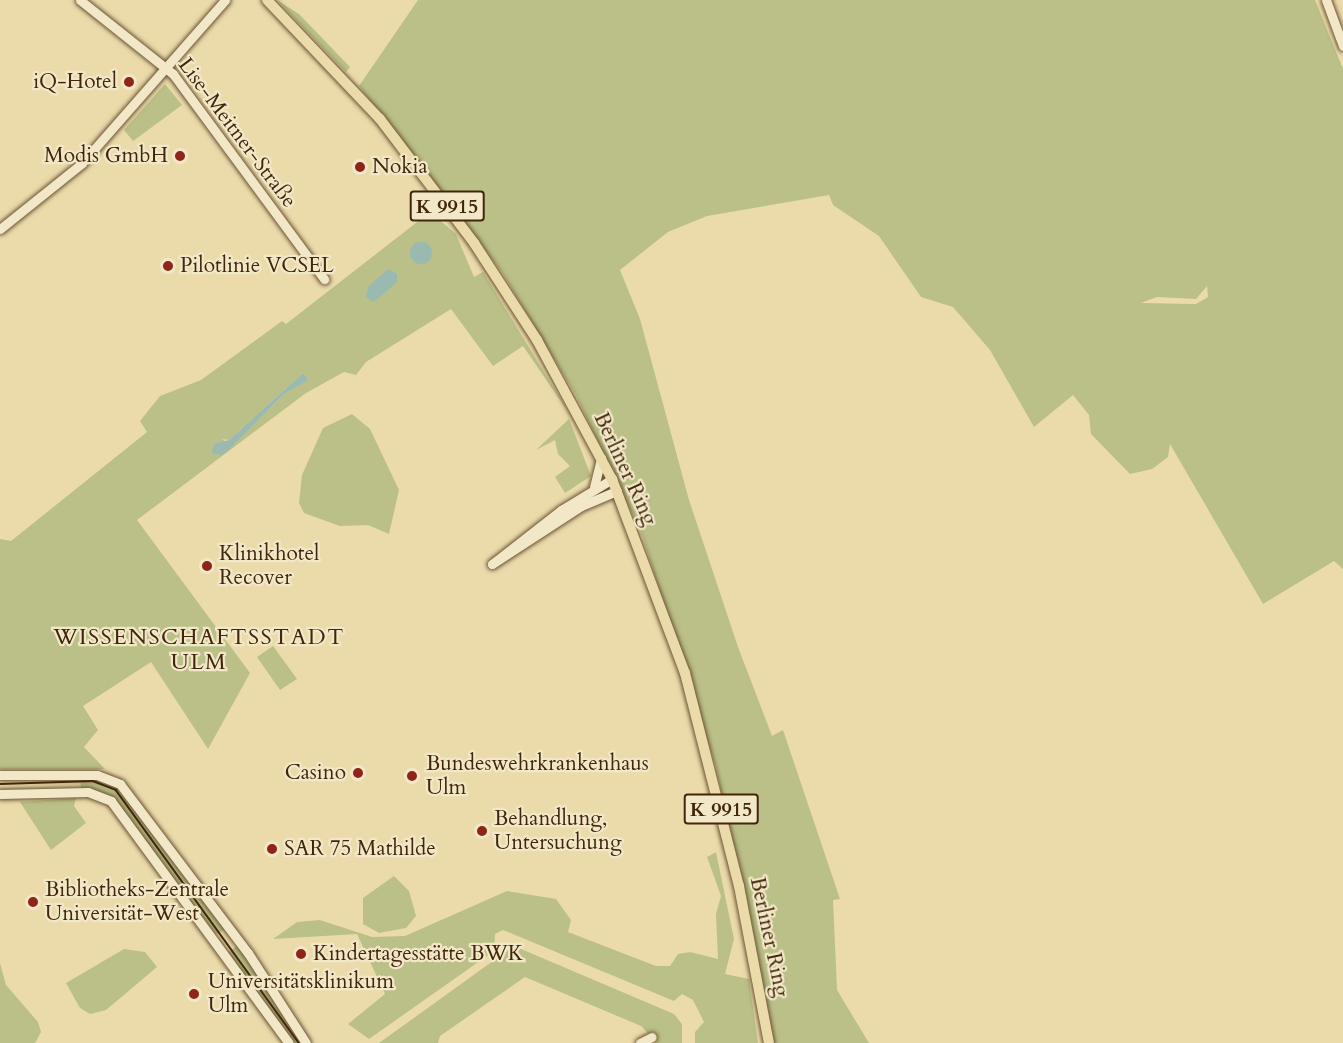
<!DOCTYPE html>
<meta charset="utf-8">
<style>
body{margin:0}
#map{position:relative;width:1343px;height:1043px;overflow:hidden;background:#ebdbab;font-family:Cardo,serif}
div>[style]{position:absolute}
.green>*{inset:0;background:#bac087}
.water>*{inset:0;background:#9ab9b1}
.round{border-radius:50%}
.roads{filter:drop-shadow(0 0 2px #6c5333) drop-shadow(0 0 2px #6c5333)}
.minor>*{height:9px;margin:-4.5px;padding:0 4.5px;transform-origin:4.5px;border-radius:4.5px;background:#f2e8c8}
.major>*{height:10px;margin:-5px;padding:0 5px;transform-origin:5px;border-radius:5px;background:#ebdbab}
.tram>*{height:1.5px;margin:-0.75px;padding:0 0.75px;transform-origin:0.75px;border-radius:0.75px;background:#41260b}
.dots>*{width:16px;height:16px;translate:-50% -50%;box-sizing:border-box;border:3px solid #f2e8c8;border-radius:50%}
span{translate:-50% -50%;white-space:nowrap;text-align:center;line-height:1.15;-webkit-text-stroke:4.5px #f2e8c8;paint-order:stroke}
.shield-label span{padding:2px 4px;background:#f2e8c8;border:2px solid;border-radius:4px;-webkit-text-stroke-width:0}
.shield-label{font-size:20px;color:#41260b;font-weight:700}
.poi-label{font-size:21px;color:#41260b}
.right{translate:-100% -50%;text-align:right}
.left{translate:0 -50%;text-align:left}
.street-label{font-size:21px;color:#41260b}
.neighbourhood-label{font-size:22px;color:#41260b;letter-spacing:1.5px}
</style>
<div id="map">
<div class="green">
<div style="clip-path:polygon(277px 0,299px 14px,350px 67px,346px 72px)"></div>
<div style="clip-path:polygon(evenodd,418px 0,1315px 0,1343px 69px,1343px 569px,1334px 561px,1263px 604px,1170px 444px,1168px 457px,1152px 469px,1130px 474px,1091px 434px,1089px 415px,1073px 395px,1034px 427px,990px 350px,953px 307px,921px 297px,879px 236px,833px 205px,829px 195px,707px 216px,668px 232px,620px 270px,640px 319px,689px 500px,738px 647px,772px 736px,783px 730px,840px 899px,833px 900px,837px 990px,869px 1043px,774px 1043px,716px 767px,641px 532px,576px 395px,502px 272px,359px 86px,418px 0,1207px 286px,1208px 297px,1196px 304px,1141px 303px,1157px 297px,1196px 299px,1207px 286px)"></div>
<div style="clip-path:polygon(165px 84px,182px 105px,133px 141px,124px 130px)"></div>
<div style="clip-path:polygon(evenodd,430px 212px,456px 234px,474px 277px,483px 272px,569px 413px,523px 346px,493px 366px,451px 309px,366px 362px,356px 375px,344px 372px,306px 393px,137px 520px,250px 673px,208px 749px,151px 662px,83px 706px,98px 730px,84px 747px,105px 769px,0 769px,0 539px,11px 541px,147px 432px,140px 421px,160px 396px,201px 380px,282px 321px,286px 324px,430px 212px,303px 373px,307px 380px,284px 394px,233px 446px,222px 439px,229px 440px,303px 373px)"></div>
<div style="clip-path:polygon(352px 414px,370px 429px,399px 490px,389px 534px,368px 525px,340px 526px,304px 513px,299px 503px,302px 475px,323px 428px)"></div>
<div style="clip-path:polygon(569px 419px,591px 476px,565px 493px,555px 477px,570px 466px,558px 454px,555px 440px,536px 450px)"></div>
<div style="clip-path:polygon(273px 646px,297px 679px,280px 690px,257px 657px)"></div>
<div style="clip-path:polygon(80px 777px,114px 782px,225px 930px,216px 934px,109px 796px,81px 790px)"></div>
<div style="clip-path:polygon(76px 798px,74px 806px,86px 823px,51px 850px,20px 802px)"></div>
<div style="clip-path:polygon(716px 852px,734px 939px,725px 974px,749px 979px,758px 1043px,695px 1043px,695px 1032px,704px 1022px,693px 1000px,682px 994px,674px 1001px,503px 930px,495px 934px,494px 951px,369px 1039px,348px 1024px,385px 994px,357px 934px,273px 939px,297px 922px,320px 920px,372px 937px,405px 936px,507px 891px,556px 899px,571px 920px,568px 932px,656px 966px,670px 966px,678px 954px,690px 952px,718px 959px,716px 914px,721px 896px,707px 857px)"></div>
<div style="clip-path:polygon(394px 876px,409px 891px,416px 916px,406px 928px,379px 933px,363px 924px,363px 898px)"></div>
<div style="clip-path:polygon(237px 946px,253px 969px,302px 1043px,292px 1043px,226px 954px)"></div>
<div style="clip-path:polygon(514px 946px,674px 1014px,682px 1024px,682px 1043px,657px 1043px,641px 1026px,525px 977px,440px 1036px,438px 1043px,379px 1043px)"></div>
<div style="clip-path:polygon(124px 949px,145px 952px,157px 967px,106px 1010px,90px 1014px,80px 1008px,66px 983px)"></div>
<div style="clip-path:polygon(0 963px,6px 985px,38px 1022px,41px 1032px,35px 1043px,0 1043px)"></div>
</div>
<div class="water">
<div class="round" style="left:410px;top:242px;width:22px;height:22px"></div>
<div style="clip-path:polygon(388px 269px,397px 274px,397px 282px,374px 302px,366px 297px,368px 287px)"></div>
<div style="clip-path:polygon(303px 373px,308px 380px,284px 394px,233px 446px,222px 455px,212px 453px,214px 444px,229px 440px)"></div>
</div>
<div class="roads">
<div class="minor">
<div style="left:80px;top:0;width:119px;rotate:38.5deg"></div>
<div style="left:173px;top:74px;width:255px;rotate:53.6deg"></div>
<div style="left:1326px;top:0;width:49px;rotate:69.7deg"></div>
<div style="left:0;top:229px;width:105px;rotate:-38.8deg"></div>
<div style="left:82px;top:163px;width:217px;rotate:-48.7deg"></div>
<div style="left:594px;top:487px;width:30px;rotate:-76deg"></div>
<div style="left:492px;top:564px;width:88px;rotate:-38deg"></div>
<div style="left:561px;top:510px;width:60px;rotate:-31.3deg"></div>
<div style="left:492px;top:564px;width:106px;rotate:-33.1deg"></div>
<div style="left:581px;top:506px;width:39px;rotate:-23deg"></div>
<div style="left:0;top:775px;width:97px"></div>
<div style="left:97px;top:775px;width:25px;rotate:21deg"></div>
<div style="left:120px;top:784px;width:212px;rotate:52.9deg"></div>
<div style="left:248px;top:953px;width:107px;rotate:57.2deg"></div>
<div style="left:0;top:794px;width:88px;rotate:-1.3deg"></div>
<div style="left:88px;top:792px;width:25px;rotate:21deg"></div>
<div style="left:111px;top:801px;width:300px;rotate:53.7deg"></div>
<div style="left:640px;top:1043px;width:13px;rotate:-27deg"></div>
</div>
<div class="major">
<div style="left:267px;top:0;width:164px;rotate:46.5deg"></div>
<div style="left:380px;top:119px;width:156px;rotate:52.8deg"></div>
<div style="left:474px;top:243px;width:116px;rotate:57deg"></div>
<div style="left:537px;top:340px;width:158px;rotate:61.7deg"></div>
<div style="left:612px;top:479px;width:207px;rotate:69.4deg"></div>
<div style="left:685px;top:673px;width:220px;rotate:75.8deg"></div>
<div style="left:739px;top:886px;width:160px;rotate:79.2deg"></div>
</div>
</div>
<div class="tram">
<div style="left:0;top:784px;width:93px;rotate:-1.8deg"></div>
<div style="left:93px;top:781px;width:25px;rotate:21deg"></div>
<div style="left:116px;top:790px;width:312px;rotate:54.1deg"></div>
</div>
<div class="dots">
<div style="left:129px;top:82px;background:#8f2418"></div>
<div style="left:180px;top:156px;background:#8f2418"></div>
<div style="left:360px;top:167px;background:#8f2418"></div>
<div style="left:168px;top:266px;background:#8f2418"></div>
<div style="left:207px;top:566px;background:#8f2418"></div>
<div style="left:358px;top:773px;background:#8f2418"></div>
<div style="left:412px;top:776px;background:#8f2418"></div>
<div style="left:482px;top:831px;background:#8f2418"></div>
<div style="left:272px;top:849px;background:#8f2418"></div>
<div style="left:33px;top:902px;background:#8f2418"></div>
<div style="left:301px;top:954px;background:#8f2418"></div>
<div style="left:194px;top:994px;background:#8f2418"></div>
</div>
<div class="shield-label">
<span style="left:447px;top:206px">K 9915</span>
<span style="left:721px;top:809px">K 9915</span>
</div>
<div class="poi-label">
<span class="right" style="left:117px;top:82px">iQ-Hotel</span>
<span class="right" style="left:168px;top:156px">Modis GmbH</span>
<span class="left" style="left:372px;top:167px">Nokia</span>
<span class="left" style="left:180px;top:266px">Pilotlinie VCSEL</span>
<span class="left" style="left:219px;top:566px">Klinikhotel<br>Recover</span>
<span class="left" style="left:426px;top:776px">Bundeswehrkrankenhaus<br>Ulm</span>
<span class="right" style="left:346px;top:773px">Casino</span>
<span class="left" style="left:494px;top:831px">Behandlung,<br>Untersuchung</span>
<span class="left" style="left:284px;top:849px">SAR 75 Mathilde</span>
<span class="left" style="left:45px;top:902px">Bibliotheks-Zentrale<br>Universität-West</span>
<span class="left" style="left:313px;top:954px">Kindertagesstätte BWK</span>
<span class="left" style="left:208px;top:994px">Universitätsklinikum<br>Ulm</span>
</div>
<div class="street-label">
<span style="left:237px;top:133px;rotate:53deg">Lise-Meitner-Straße</span>
<span style="left:625px;top:469px;rotate:65deg">Berliner Ring</span>
<span style="left:769px;top:937px;rotate:78deg">Berliner Ring</span>
</div>
<div class="neighbourhood-label">
<span style="left:199px;top:650px">WISSENSCHAFTSSTADT<br>ULM</span>
</div>
</div>
